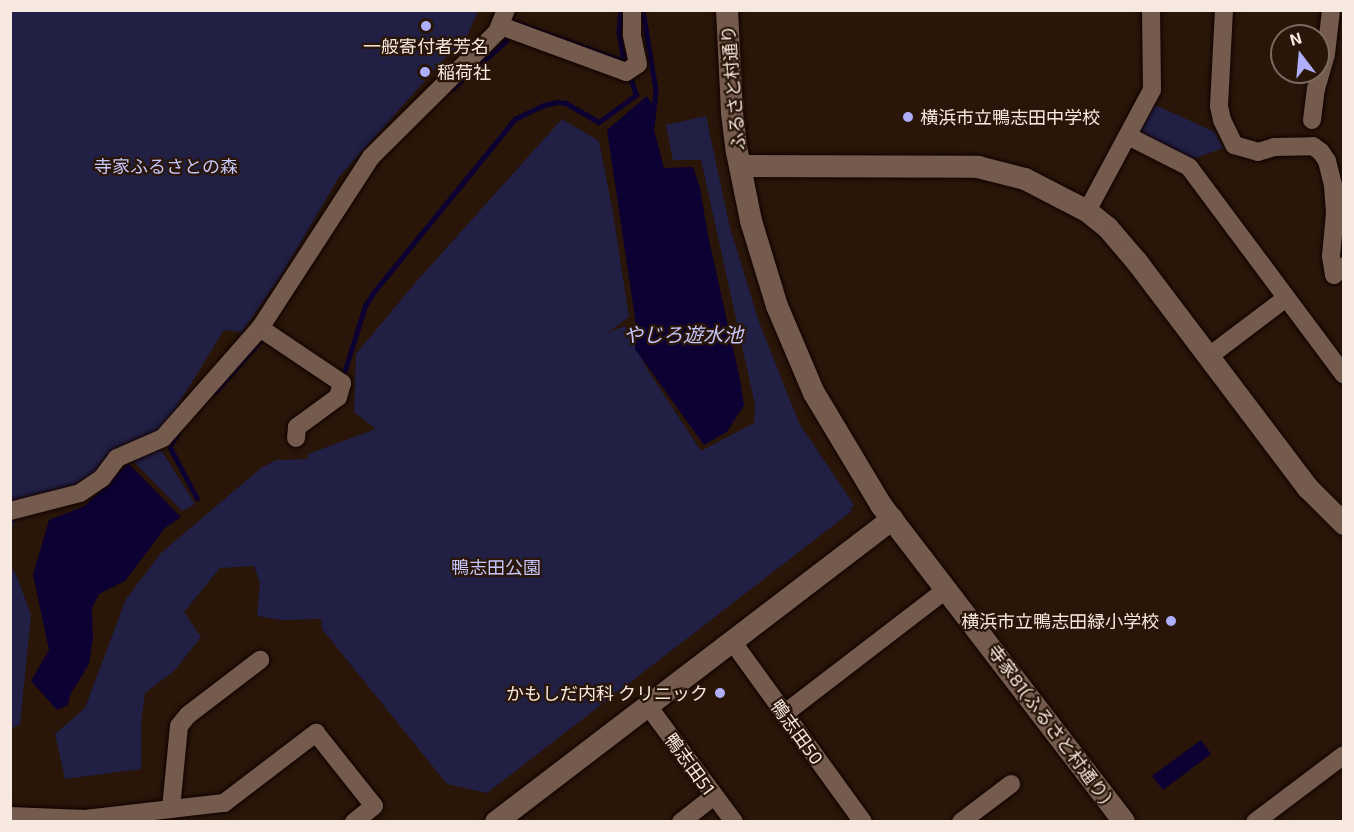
<!DOCTYPE html>
<meta charset="utf-8">
<style>
body{margin:0}
#map{position:relative;width:1354px;height:832px;overflow:hidden;background:#291609;font-family:"Exo 2","Noto Sans JP",sans-serif}
div>[style]{position:absolute}
.green>*{inset:0;background:#211f44}
.water>*{inset:0;background:#0d0033}
.stream>*{height:4.5px;margin:-2.25px;padding:0 2.25px;transform-origin:2.25px;border-radius:2.25px;background:#0d0033}
.roads{filter:drop-shadow(0 0 2px #110200) drop-shadow(0 0 2px #110200)}
.minor>*{height:18px;margin:-9px;padding:0 9px;transform-origin:9px;border-radius:9px;background:#745b4d}
.tertiary>*{height:22px;margin:-11px;padding:0 11px;transform-origin:11px;border-radius:11px;background:#745b4d}
.dots>*{width:16px;height:16px;translate:-50% -50%;box-sizing:border-box;border:3px solid #291609;border-radius:50%}
span{translate:-50% -50%;white-space:nowrap;text-align:center;line-height:1.15;-webkit-text-stroke:4.5px #291609;paint-order:stroke}
.poi-label{font-size:18px;color:#f7e9e0}
.left{translate:0 -50%;text-align:left}
.right{translate:-100% -50%;text-align:right}
.street-label{font-size:18px;color:#f7e9e0}
.park-label{font-size:18px;color:#c5c6fc}
.water-label{font-size:20px;color:#c4c5fb;font-style:italic}
.frame{position:absolute;inset:0;border:12px solid #f7e9e0;pointer-events:none}
.north{position:absolute;left:1270px;top:24px;width:60px;height:60px;box-sizing:border-box;background:#291609;border:2px solid #7b6a5f;border-radius:50%;rotate:344deg;font-size:16px;font-weight:700;line-height:24px;text-align:center;color:#f7e9e0}
.north::after{content:'';display:block;margin:auto;width:21px;height:27px;background:#afaefa;clip-path:polygon(50% 0,100% 100%,50% 72%,0 100%)}
</style>
<div id="map">
<div class="green">
<div style="clip-path:polygon(11px 11px,478px 11px,466px 39px,445px 58px,339px 177px,282px 274px,242px 332px,224px 330px,163px 429px,77px 502px,23px 504px,11px 530px)"></div>
<div style="clip-path:polygon(1153px 104px,1215px 132px,1223px 148px,1193px 159px,1143px 137px,1140px 127px)"></div>
<div style="clip-path:polygon(706px 116px,730px 228px,759px 322px,799px 423px,854px 505px,850px 508px,852px 511px,487px 793px,447px 784px,322px 629px,321px 619px,281px 620px,257px 616px,260px 583px,254px 566px,220px 568px,184px 612px,201px 637px,175px 670px,145px 693px,141px 724px,141px 769px,65px 779px,55px 734px,85px 708px,126px 599px,161px 553px,261px 468px,276px 460px,308px 459px,308px 454px,376px 429px,354px 412px,356px 354px,416px 282px,562px 119px,599px 141px,613px 213px,629px 317px,607px 333px,625px 326px,647px 369px,701px 451px,754px 423px,755px 405px,701px 160px,673px 160px,666px 125px)"></div>
<div style="clip-path:polygon(160px 448px,195px 504px,182px 511px,133px 461px)"></div>
<div style="clip-path:polygon(11px 568px,16px 574px,31px 615px,20px 724px,11px 729px)"></div>
</div>
<div class="water">
<div style="clip-path:polygon(647px 96px,652px 104px,652px 122px,664px 168px,693px 167px,700px 188px,708px 235px,740px 379px,744px 405px,727px 432px,704px 445px,635px 349px,635px 318px,607px 130px)"></div>
<div style="clip-path:polygon(128px 463px,181px 517px,165px 528px,125px 581px,99px 594px,92px 608px,93px 638px,89px 664px,70px 695px,68px 705px,57px 710px,31px 681px,49px 650px,33px 575px,49px 520px,85px 506px)"></div>
<div style="clip-path:polygon(1201px 740px,1211px 754px,1163px 790px,1152px 776px)"></div>
</div>
<div class="stream">
<div style="left:621px;top:10px;width:21px;rotate:95deg"></div>
<div style="left:619px;top:31px;width:30px;rotate:81deg"></div>
<div style="left:643px;top:10px;width:81px;rotate:80.8deg"></div>
<div style="left:656px;top:90px;width:36px;rotate:96deg"></div>
<div style="left:514px;top:25px;width:3px;rotate:-72deg"></div>
<div style="left:515px;top:22px;width:116px;rotate:19.7deg"></div>
<div style="left:452px;top:89px;width:71px;rotate:-41.6deg"></div>
<div style="left:505px;top:42px;width:11px;rotate:-63deg"></div>
<div style="left:344px;top:373px;width:70px;rotate:-72.6deg"></div>
<div style="left:365px;top:306px;width:15px;rotate:-58deg"></div>
<div style="left:373px;top:293px;width:225px;rotate:-50.8deg"></div>
<div style="left:515px;top:119px;width:32px;rotate:-26deg"></div>
<div style="left:544px;top:105px;width:13px;rotate:-13deg"></div>
<div style="left:557px;top:102px;width:9px;rotate:6deg"></div>
<div style="left:566px;top:103px;width:38px;rotate:30deg"></div>
<div style="left:599px;top:122px;width:46px;rotate:-36.1deg"></div>
<div style="left:636px;top:95px;width:21px;rotate:-109deg"></div>
<div style="left:215px;top:392px;width:69px;rotate:-48.5deg"></div>
<div style="left:178px;top:434px;width:15px;rotate:122deg"></div>
<div style="left:170px;top:447px;width:58px;rotate:62.1deg"></div>
</div>
<div class="roads">
<div class="minor">
<div style="left:1224px;top:10px;width:96px;rotate:93deg"></div>
<div style="left:1219px;top:106px;width:14px;rotate:78deg"></div>
<div style="left:1222px;top:120px;width:28px;rotate:64deg"></div>
<div style="left:1234px;top:145px;width:25px;rotate:16deg"></div>
<div style="left:1258px;top:152px;width:17px;rotate:-17deg"></div>
<div style="left:1274px;top:147px;width:39px;rotate:-1deg"></div>
<div style="left:1313px;top:146px;width:10px;rotate:37deg"></div>
<div style="left:1321px;top:152px;width:11px;rotate:56deg"></div>
<div style="left:1327px;top:161px;width:25px;rotate:76deg"></div>
<div style="left:1333px;top:185px;width:28px;rotate:86deg"></div>
<div style="left:1335px;top:213px;width:43px;rotate:95.3deg"></div>
<div style="left:1331px;top:256px;width:19px;rotate:81deg"></div>
<div style="left:1334px;top:275px;width:13px;rotate:-42deg"></div>
<div style="left:501px;top:26px;width:133px;rotate:20.2deg"></div>
<div style="left:626px;top:72px;width:14px;rotate:-34deg"></div>
<div style="left:638px;top:64px;width:30px;rotate:-102deg"></div>
<div style="left:632px;top:35px;width:25px;rotate:-90deg"></div>
<div style="left:1312px;top:120px;width:31px;rotate:-83deg"></div>
<div style="left:1316px;top:89px;width:36px;rotate:-74deg"></div>
<div style="left:1326px;top:54px;width:44px;rotate:-83.5deg"></div>
<div style="left:1128px;top:136px;width:68px;rotate:26.9deg"></div>
<div style="left:1189px;top:167px;width:259px;rotate:53.3deg"></div>
<div style="left:1087px;top:211px;width:137px;rotate:-61.8deg"></div>
<div style="left:1152px;top:90px;width:80px;rotate:-90.7deg"></div>
<div style="left:260px;top:328px;width:99px;rotate:33.9deg"></div>
<div style="left:342px;top:383px;width:15px;rotate:106deg"></div>
<div style="left:338px;top:397px;width:51px;rotate:143.8deg"></div>
<div style="left:297px;top:427px;width:11px;rotate:95deg"></div>
<div style="left:1208px;top:357px;width:98px;rotate:-37.1deg"></div>
<div style="left:10px;top:511px;width:72px;rotate:-14.4deg"></div>
<div style="left:80px;top:493px;width:27px;rotate:-34deg"></div>
<div style="left:102px;top:478px;width:25px;rotate:-53deg"></div>
<div style="left:117px;top:458px;width:50px;rotate:-23.5deg"></div>
<div style="left:163px;top:438px;width:147px;rotate:-48.6deg"></div>
<div style="left:260px;top:328px;width:204px;rotate:-57deg"></div>
<div style="left:371px;top:157px;width:177px;rotate:-44.8deg"></div>
<div style="left:497px;top:32px;width:24px;rotate:-68deg"></div>
<div style="left:732px;top:641px;width:223px;rotate:54.1deg"></div>
<div style="left:648px;top:706px;width:144px;rotate:53.4deg"></div>
<div style="left:784px;top:714px;width:205px;rotate:-37.5deg"></div>
<div style="left:171px;top:809px;width:83px;rotate:-84.5deg"></div>
<div style="left:179px;top:726px;width:14px;rotate:-51deg"></div>
<div style="left:188px;top:715px;width:91px;rotate:-37.4deg"></div>
<div style="left:10px;top:816px;width:75px;rotate:2.3deg"></div>
<div style="left:85px;top:819px;width:140px;rotate:-6.6deg"></div>
<div style="left:224px;top:803px;width:116px;rotate:-37.3deg"></div>
<div style="left:316px;top:733px;width:93px;rotate:51.5deg"></div>
<div style="left:374px;top:806px;width:26px;rotate:141deg"></div>
<div style="left:681px;top:822px;width:42px;rotate:-38.2deg"></div>
<div style="left:961px;top:822px;width:63px;rotate:-37.2deg"></div>
<div style="left:1255px;top:822px;width:111px;rotate:-37deg"></div>
</div>
<div class="tertiary">
<div style="left:727px;top:10px;width:103px;rotate:87.2deg"></div>
<div style="left:732px;top:113px;width:39px;rotate:83deg"></div>
<div style="left:737px;top:152px;width:70px;rotate:78.5deg"></div>
<div style="left:751px;top:221px;width:89px;rotate:73deg"></div>
<div style="left:777px;top:306px;width:95px;rotate:67deg"></div>
<div style="left:814px;top:393px;width:131px;rotate:59.1deg"></div>
<div style="left:881px;top:505px;width:399px;rotate:52.5deg"></div>
<div style="left:740px;top:166px;width:238px;rotate:0.2deg"></div>
<div style="left:978px;top:167px;width:49px;rotate:14.3deg"></div>
<div style="left:1025px;top:179px;width:70px;rotate:27.3deg"></div>
<div style="left:1087px;top:211px;width:27px;rotate:39deg"></div>
<div style="left:1108px;top:228px;width:45px;rotate:49.5deg"></div>
<div style="left:1137px;top:262px;width:283px;rotate:52.9deg"></div>
<div style="left:1308px;top:488px;width:51px;rotate:45deg"></div>
<div style="left:496px;top:822px;width:499px;rotate:-37.4deg"></div>
</div>
</div>
<div class="dots">
<div style="left:426px;top:26px;background:#afaefa"></div>
<div style="left:425px;top:72px;background:#afaefa"></div>
<div style="left:908px;top:117px;background:#afaefa"></div>
<div style="left:1171px;top:621px;background:#afaefa"></div>
<div style="left:720px;top:693px;background:#afaefa"></div>
</div>
<div class="poi-label">
<span style="left:426px;top:46px">一般寄付者芳名</span>
<span class="left" style="left:437px;top:72px">稲荷社</span>
<span class="left" style="left:920px;top:117px">横浜市立鴨志田中学校</span>
<span class="right" style="left:1159px;top:621px">横浜市立鴨志田緑小学校</span>
<span class="right" style="left:708px;top:693px">かもしだ内科 クリニック</span>
</div>
<div class="street-label">
<span style="left:733px;top:88px;rotate:-95deg">ふるさと村通り</span>
<span style="left:1050px;top:724px;rotate:53deg">寺家81(ふるさと村通り)</span>
<span style="left:797px;top:732px;rotate:54deg">鴨志田50</span>
<span style="left:690px;top:764px;rotate:54deg">鴨志田51</span>
</div>
<div class="park-label">
<span style="left:166px;top:166px">寺家ふるさとの森</span>
<span style="left:496px;top:567px">鴨志田公園</span>
</div>
<div class="water-label">
<span style="left:683px;top:334px">やじろ遊水池</span>
</div>
<div class="frame"></div>
<div class="north">N</div>
</div>
